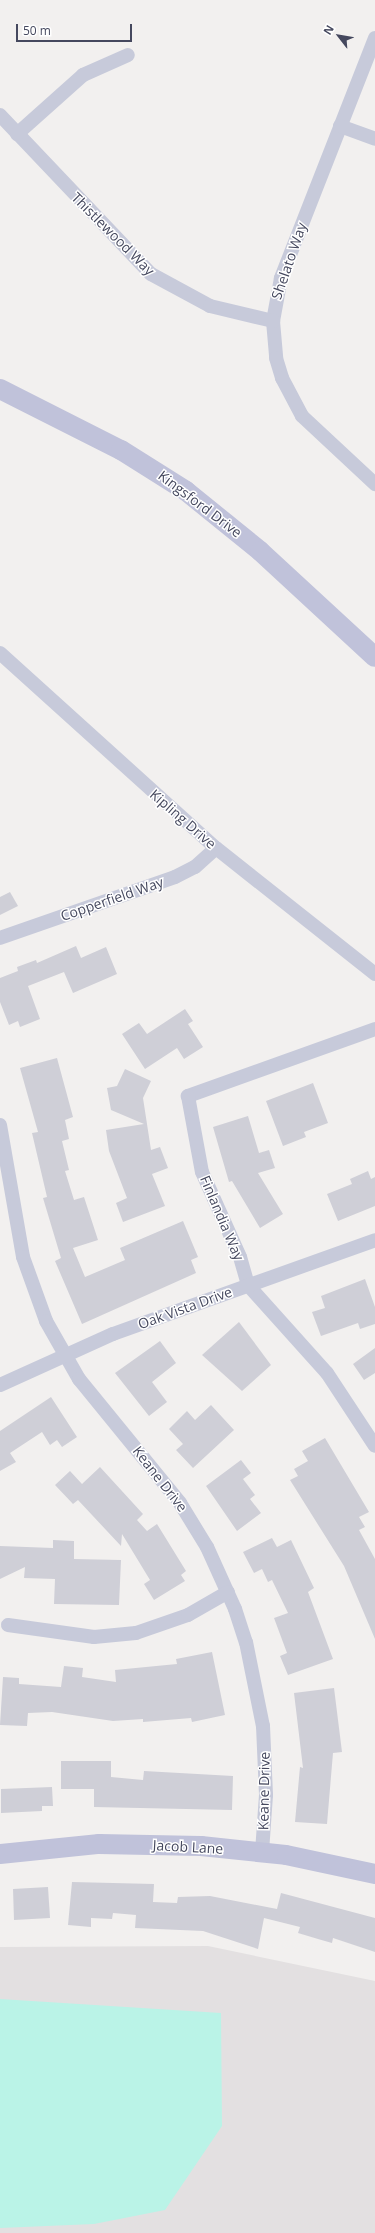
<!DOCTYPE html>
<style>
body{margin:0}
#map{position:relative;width:375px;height:2233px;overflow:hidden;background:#f2f0ef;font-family:"Open Sans",sans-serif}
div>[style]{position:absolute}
.education>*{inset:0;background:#e3e0e1}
.green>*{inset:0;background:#baf3e7}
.building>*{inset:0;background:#cfcfd7}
.street>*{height:14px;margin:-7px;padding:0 7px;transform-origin:7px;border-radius:7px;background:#c7cada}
.secondary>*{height:20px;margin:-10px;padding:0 10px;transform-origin:10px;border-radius:10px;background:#c0c2da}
span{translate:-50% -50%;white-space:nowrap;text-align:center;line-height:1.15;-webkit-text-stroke:3px #fff;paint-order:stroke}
.street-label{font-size:14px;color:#45485e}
.north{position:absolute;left:319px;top:16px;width:40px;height:40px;-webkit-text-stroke:3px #fff;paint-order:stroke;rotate:301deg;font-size:11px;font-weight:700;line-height:16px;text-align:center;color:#45485e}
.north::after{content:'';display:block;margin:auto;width:14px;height:18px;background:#45485e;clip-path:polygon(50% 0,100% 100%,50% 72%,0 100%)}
.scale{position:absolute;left:16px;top:24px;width:116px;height:18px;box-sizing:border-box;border:2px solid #45485e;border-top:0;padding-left:5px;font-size:12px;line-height:14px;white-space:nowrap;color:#45485e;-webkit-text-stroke:3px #fff;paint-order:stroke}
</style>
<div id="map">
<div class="education">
<div style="clip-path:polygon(208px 1946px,375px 1981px,375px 2233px,0 2233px,0 1947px)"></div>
</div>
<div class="green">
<div style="clip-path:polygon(0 1999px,221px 2013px,222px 2126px,165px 2210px,94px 2224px,0 2228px)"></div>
</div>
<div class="building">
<div style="clip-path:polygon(10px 892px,18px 906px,0 915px,0 897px)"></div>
<div style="clip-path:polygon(76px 946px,81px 958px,106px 947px,117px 974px,73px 993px,64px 972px,28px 986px,40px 1019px,20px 1027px,18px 1021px,9px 1025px,0 1002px,0 978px,18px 971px,17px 967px,36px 960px,37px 963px)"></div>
<div style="clip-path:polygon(185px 1009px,193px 1021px,188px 1024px,203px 1047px,184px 1059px,177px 1048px,145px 1069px,122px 1034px,139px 1023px,147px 1034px)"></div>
<div style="clip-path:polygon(57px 1058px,73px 1117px,65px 1120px,69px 1139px,62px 1141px,69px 1170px,65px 1171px,74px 1200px,84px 1197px,98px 1240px,73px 1248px,85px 1277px,125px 1260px,120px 1248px,183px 1221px,198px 1257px,191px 1260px,196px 1273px,82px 1324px,55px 1261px,61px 1258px,43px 1198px,47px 1197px,32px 1133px,38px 1132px,20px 1068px)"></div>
<div style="clip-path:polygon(125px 1069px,151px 1081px,143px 1098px,151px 1150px,160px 1147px,168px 1168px,152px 1174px,165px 1206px,123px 1222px,116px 1203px,127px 1198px,109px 1151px,106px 1130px,144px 1124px,111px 1110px,107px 1088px,117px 1086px)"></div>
<div style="clip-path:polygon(313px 1083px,328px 1123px,304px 1132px,306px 1137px,283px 1146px,266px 1101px)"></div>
<div style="clip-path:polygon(248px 1116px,259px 1153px,269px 1150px,275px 1168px,258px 1173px,283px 1214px,260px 1228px,232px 1181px,229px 1182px,213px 1127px)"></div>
<div style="clip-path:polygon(368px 1171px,371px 1179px,375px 1177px,375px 1206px,338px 1221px,327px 1194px,352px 1184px,350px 1179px)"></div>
<div style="clip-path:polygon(365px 1279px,375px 1307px,375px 1324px,360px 1329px,358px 1323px,321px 1336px,312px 1312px,325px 1308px,321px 1296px)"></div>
<div style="clip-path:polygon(239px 1322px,271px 1365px,242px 1391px,202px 1355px)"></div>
<div style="clip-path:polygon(160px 1341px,176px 1363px,152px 1382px,167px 1402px,149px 1416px,115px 1373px)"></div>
<div style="clip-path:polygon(375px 1348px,375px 1373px,364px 1380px,353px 1364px)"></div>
<div style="clip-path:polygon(51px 1397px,77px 1437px,62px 1447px,57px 1440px,50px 1445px,42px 1432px,10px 1453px,16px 1462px,0 1471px,0 1431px)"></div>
<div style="clip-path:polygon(211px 1405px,234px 1430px,193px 1468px,176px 1450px,183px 1444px,169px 1429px,187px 1411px,195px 1420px)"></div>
<div style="clip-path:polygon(325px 1438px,369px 1512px,359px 1517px,365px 1527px,359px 1530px,375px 1559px,375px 1639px,344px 1566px,290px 1480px,298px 1476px,294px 1469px,308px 1461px,302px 1451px)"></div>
<div style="clip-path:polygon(241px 1460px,251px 1473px,243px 1479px,255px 1495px,250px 1499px,261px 1513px,237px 1531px,206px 1486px)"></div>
<div style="clip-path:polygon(100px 1467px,143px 1514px,137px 1520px,147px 1531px,157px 1524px,186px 1571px,181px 1575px,185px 1581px,154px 1600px,144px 1584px,150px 1580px,122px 1534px,121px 1546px,78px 1500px,73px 1504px,55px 1485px,70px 1471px,82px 1484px)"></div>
<div style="clip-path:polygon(272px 1538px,277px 1547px,291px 1540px,314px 1588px,308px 1592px,333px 1659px,288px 1675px,280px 1656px,287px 1653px,274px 1618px,288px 1613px,272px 1580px,268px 1582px,262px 1569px,254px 1573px,243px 1552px)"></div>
<div style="clip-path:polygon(53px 1540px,74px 1541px,74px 1559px,121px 1560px,119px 1605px,54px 1604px,55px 1579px,24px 1578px,25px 1567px,0 1579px,0 1546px,53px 1548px)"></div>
<div style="clip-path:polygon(212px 1652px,225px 1715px,192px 1722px,191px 1718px,143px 1722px,143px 1719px,113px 1721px,52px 1712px,28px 1713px,27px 1726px,0 1725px,3px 1677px,19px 1678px,19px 1684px,61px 1687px,64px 1666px,83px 1668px,82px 1677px,116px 1682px,115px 1670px,177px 1664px,176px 1659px)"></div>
<div style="clip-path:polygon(334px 1688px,342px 1752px,333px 1753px,327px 1824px,295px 1822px,300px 1767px,303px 1768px,294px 1693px)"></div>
<div style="clip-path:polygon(61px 1761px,111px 1761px,111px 1777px,143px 1780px,144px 1771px,233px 1776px,232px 1810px,94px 1807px,94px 1789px,61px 1789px)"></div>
<div style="clip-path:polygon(52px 1787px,53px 1806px,42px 1806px,42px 1811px,1px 1813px,1px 1789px)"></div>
<div style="clip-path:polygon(72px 1882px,154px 1884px,153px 1902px,177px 1903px,178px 1897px,210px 1896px,277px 1909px,281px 1893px,375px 1918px,375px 1952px,333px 1938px,332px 1943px,318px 1939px,298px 1933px,300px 1927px,264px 1918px,258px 1949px,203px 1931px,135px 1928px,136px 1915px,113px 1913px,112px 1919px,91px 1918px,91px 1927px,68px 1925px)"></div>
<div style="clip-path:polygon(48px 1887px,50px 1918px,14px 1920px,13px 1889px)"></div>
</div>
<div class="street">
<div style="left:375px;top:38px;width:258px;rotate:111.4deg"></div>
<div style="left:281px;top:278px;width:44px;rotate:100.5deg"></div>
<div style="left:273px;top:321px;width:37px;rotate:85deg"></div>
<div style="left:276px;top:358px;width:21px;rotate:73deg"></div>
<div style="left:282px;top:378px;width:43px;rotate:62.2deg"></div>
<div style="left:302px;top:416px;width:100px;rotate:43deg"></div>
<div style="left:0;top:115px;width:219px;rotate:46.5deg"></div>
<div style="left:151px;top:274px;width:67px;rotate:28.5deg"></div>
<div style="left:210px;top:306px;width:65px;rotate:13.4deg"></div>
<div style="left:340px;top:126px;width:37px;rotate:20deg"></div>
<div style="left:17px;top:134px;width:89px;rotate:-41.8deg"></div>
<div style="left:83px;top:75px;width:49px;rotate:-24deg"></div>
<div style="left:0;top:653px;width:291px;rotate:42.1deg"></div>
<div style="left:216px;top:848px;width:203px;rotate:38.4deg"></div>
<div style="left:0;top:938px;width:185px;rotate:-19.2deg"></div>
<div style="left:175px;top:877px;width:22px;rotate:-27deg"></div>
<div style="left:195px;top:867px;width:28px;rotate:-42deg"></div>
<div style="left:375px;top:1029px;width:199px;rotate:160.3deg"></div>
<div style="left:188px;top:1096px;width:77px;rotate:79.6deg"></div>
<div style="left:202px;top:1172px;width:93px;rotate:65.9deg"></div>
<div style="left:240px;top:1257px;width:29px;rotate:74deg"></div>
<div style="left:248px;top:1285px;width:118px;rotate:48.1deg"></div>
<div style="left:327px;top:1373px;width:87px;rotate:56.7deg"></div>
<div style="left:0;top:1125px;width:134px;rotate:80.1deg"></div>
<div style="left:23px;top:1257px;width:68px;rotate:70.2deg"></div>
<div style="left:46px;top:1321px;width:67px;rotate:60.4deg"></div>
<div style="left:79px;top:1379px;width:160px;rotate:50.8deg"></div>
<div style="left:180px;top:1503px;width:52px;rotate:58.5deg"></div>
<div style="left:207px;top:1547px;width:68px;rotate:65.7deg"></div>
<div style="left:235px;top:1609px;width:35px;rotate:72deg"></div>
<div style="left:246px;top:1642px;width:86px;rotate:78.6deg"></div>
<div style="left:263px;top:1726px;width:69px;rotate:87.5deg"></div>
<div style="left:266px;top:1795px;width:57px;rotate:94deg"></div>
<div style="left:0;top:1385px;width:124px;rotate:-24.3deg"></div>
<div style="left:113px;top:1334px;width:278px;rotate:-19.7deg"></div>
<div style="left:8px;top:1625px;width:87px;rotate:7.9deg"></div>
<div style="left:94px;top:1637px;width:42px;rotate:-5.4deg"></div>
<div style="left:136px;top:1633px;width:55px;rotate:-19.1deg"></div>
<div style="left:188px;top:1615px;width:46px;rotate:-29.9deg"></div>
</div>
<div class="secondary">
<div style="left:0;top:389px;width:136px;rotate:26.8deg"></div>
<div style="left:121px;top:450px;width:77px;rotate:32.2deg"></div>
<div style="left:186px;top:491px;width:95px;rotate:39deg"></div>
<div style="left:260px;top:551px;width:156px;rotate:42.7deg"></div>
<div style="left:0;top:1854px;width:100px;rotate:-5.8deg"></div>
<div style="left:99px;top:1844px;width:102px;rotate:1.1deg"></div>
<div style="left:201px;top:1846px;width:85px;rotate:6deg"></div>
<div style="left:286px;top:1855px;width:91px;rotate:12.1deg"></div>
</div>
<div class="street-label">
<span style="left:113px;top:234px;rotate:45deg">Thistlewood Way</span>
<span style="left:289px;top:261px;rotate:-71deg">Shelato Way</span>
<span style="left:200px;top:504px;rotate:37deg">Kingsford Drive</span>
<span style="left:183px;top:819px;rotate:41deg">Kipling Drive</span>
<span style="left:112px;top:899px;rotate:-19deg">Copperfield Way</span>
<span style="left:222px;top:1218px;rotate:67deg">Finlandia Way</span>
<span style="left:185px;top:1308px;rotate:-20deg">Oak Vista Drive</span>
<span style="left:160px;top:1479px;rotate:52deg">Keane Drive</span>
<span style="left:264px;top:1791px;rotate:-89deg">Keane Drive</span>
<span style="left:188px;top:1847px;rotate:3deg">Jacob Lane</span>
</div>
<div class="north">N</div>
<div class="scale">50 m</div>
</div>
